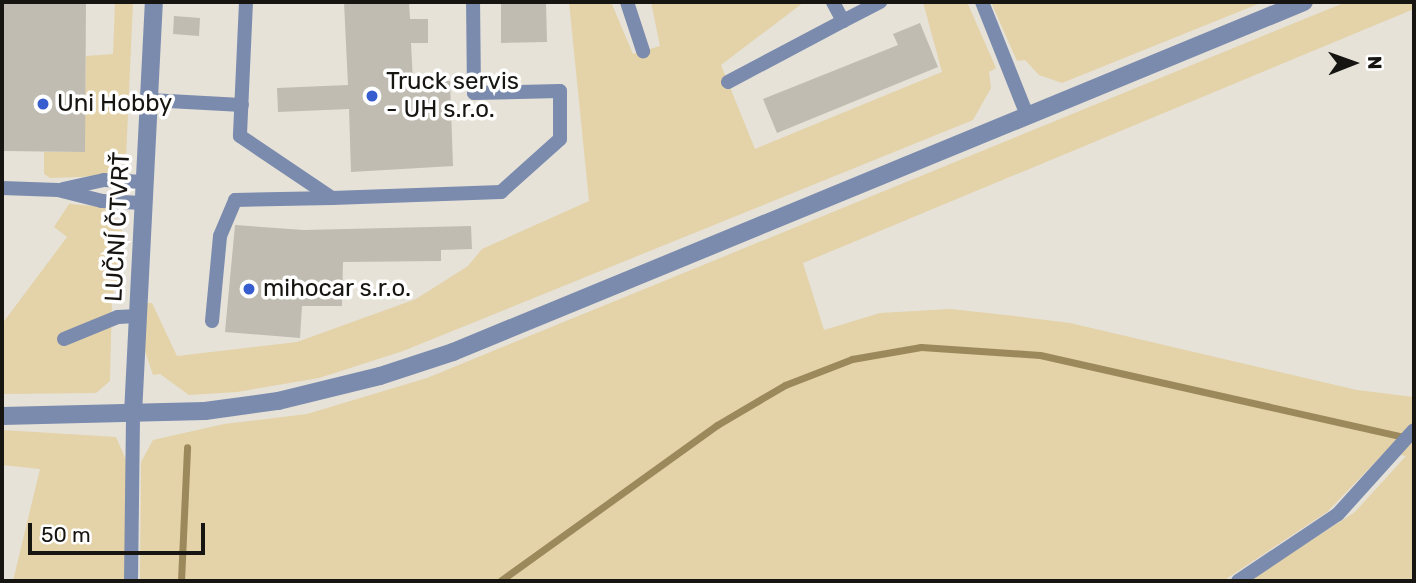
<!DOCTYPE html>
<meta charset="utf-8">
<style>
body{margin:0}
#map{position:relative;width:1416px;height:583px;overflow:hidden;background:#e6e2d8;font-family:Rubik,sans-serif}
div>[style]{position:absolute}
.green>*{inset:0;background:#e4d2a8}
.stream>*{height:7px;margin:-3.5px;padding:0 3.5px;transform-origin:3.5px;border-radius:3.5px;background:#9b895c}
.building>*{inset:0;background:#c0bcb2}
.lane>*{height:14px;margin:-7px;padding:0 7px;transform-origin:7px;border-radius:7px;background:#7b8bae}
.street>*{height:18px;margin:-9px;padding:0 9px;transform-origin:9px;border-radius:9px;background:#7b8bae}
.dots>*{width:19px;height:19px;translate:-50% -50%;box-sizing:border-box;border:4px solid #fff;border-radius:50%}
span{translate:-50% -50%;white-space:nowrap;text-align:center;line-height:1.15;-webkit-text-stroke:7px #fff;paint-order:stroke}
.poi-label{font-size:24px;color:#171512}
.left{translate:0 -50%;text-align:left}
.street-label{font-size:24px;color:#171512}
.frame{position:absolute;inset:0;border:4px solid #171512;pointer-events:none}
.north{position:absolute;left:1318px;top:28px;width:70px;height:70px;-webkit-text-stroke:5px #fff;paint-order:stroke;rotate:89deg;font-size:19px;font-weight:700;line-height:28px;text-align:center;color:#171512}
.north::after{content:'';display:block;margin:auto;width:24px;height:32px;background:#171512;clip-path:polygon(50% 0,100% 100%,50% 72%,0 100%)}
.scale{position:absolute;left:28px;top:523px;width:177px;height:32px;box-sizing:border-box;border:4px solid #171512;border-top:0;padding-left:9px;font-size:21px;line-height:24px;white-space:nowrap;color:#171512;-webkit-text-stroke:5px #fff;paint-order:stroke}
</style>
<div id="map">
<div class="green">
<div style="clip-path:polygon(115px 2px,133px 2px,126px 158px,104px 176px,50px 178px,44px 174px,44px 152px,84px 152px,86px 56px,113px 54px)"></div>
<div style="clip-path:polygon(569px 2px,611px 2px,633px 54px,660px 46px,651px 2px,804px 2px,721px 65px,755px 149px,942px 72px,923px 2px,967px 2px,996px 68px,989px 72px,991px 88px,973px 120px,403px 351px,319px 378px,237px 392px,189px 395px,160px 374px,153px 375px,144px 348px,147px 303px,152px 303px,177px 356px,297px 342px,416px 299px,468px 266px,482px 249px,589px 201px)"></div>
<div style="clip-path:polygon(991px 2px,1263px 2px,1062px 83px,1039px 75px,1025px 60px,1017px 61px)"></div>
<div style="clip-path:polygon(1346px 2px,1414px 2px,1414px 9px,803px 263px,824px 330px,880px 313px,950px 309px,1015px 316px,1070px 323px,1357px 390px,1414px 397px,1414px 581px,1248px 581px,1355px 512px,1406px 456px,1385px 452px,1327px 512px,1223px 581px,140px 581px,141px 462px,153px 440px,224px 424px,307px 414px,427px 378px)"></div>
<div style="clip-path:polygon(69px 204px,107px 207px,107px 213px,116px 218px,122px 231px,120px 274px,112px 297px,110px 381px,96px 393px,2px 394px,2px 324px,67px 237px,54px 227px)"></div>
<div style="clip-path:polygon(2px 430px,116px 437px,126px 460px,126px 581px,13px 581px,40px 469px,2px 465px)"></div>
</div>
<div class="stream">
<div style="left:181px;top:581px;width:134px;rotate:-87.4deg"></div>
<div style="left:500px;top:581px;width:267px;rotate:-35.7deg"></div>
<div style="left:717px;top:425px;width:79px;rotate:-30.5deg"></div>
<div style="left:785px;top:385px;width:72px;rotate:-21.2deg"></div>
<div style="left:852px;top:359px;width:70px;rotate:-9.9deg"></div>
<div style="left:921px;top:347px;width:119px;rotate:3.8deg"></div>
<div style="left:1040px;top:355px;width:376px;rotate:12.7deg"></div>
</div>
<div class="building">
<div style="clip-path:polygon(2px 2px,86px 2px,85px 152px,2px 151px)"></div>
<div style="clip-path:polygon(344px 2px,409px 2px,410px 19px,428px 19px,428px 43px,411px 43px,413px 82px,450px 81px,453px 166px,351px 172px,349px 109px,278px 112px,277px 88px,348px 85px)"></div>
<div style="clip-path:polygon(501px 2px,546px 2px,547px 42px,501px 43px)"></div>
<div style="clip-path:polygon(174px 16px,200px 18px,199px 36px,173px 34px)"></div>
<div style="clip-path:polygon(920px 23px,938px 67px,777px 133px,763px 99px,898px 45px,893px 34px)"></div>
<div style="clip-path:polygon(235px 225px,304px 230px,471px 226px,472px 249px,441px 250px,441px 261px,343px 262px,342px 306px,302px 306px,300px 338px,225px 332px)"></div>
</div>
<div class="lane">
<div style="left:246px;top:2px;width:134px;rotate:92.6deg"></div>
<div style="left:240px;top:136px;width:111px;rotate:34deg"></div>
<div style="left:332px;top:198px;width:169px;rotate:-2deg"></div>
<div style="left:501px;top:192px;width:79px;rotate:-41.9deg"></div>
<div style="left:560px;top:139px;width:48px;rotate:-90deg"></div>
<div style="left:560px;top:91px;width:86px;rotate:178.7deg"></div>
<div style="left:474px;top:93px;width:91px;rotate:-90.6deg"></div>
<div style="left:627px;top:2px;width:52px;rotate:71.9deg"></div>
<div style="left:982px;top:2px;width:122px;rotate:68.3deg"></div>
<div style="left:843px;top:21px;width:42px;rotate:-27.2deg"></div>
<div style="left:728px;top:82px;width:130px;rotate:-27.9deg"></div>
<div style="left:843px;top:21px;width:21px;rotate:-118deg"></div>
<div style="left:150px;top:100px;width:92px;rotate:3.1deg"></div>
<div style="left:2px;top:188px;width:56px;rotate:2deg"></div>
<div style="left:58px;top:190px;width:45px;rotate:14deg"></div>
<div style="left:102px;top:201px;width:41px;rotate:2.8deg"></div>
<div style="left:63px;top:189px;width:42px;rotate:-12.4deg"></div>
<div style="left:104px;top:180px;width:40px;rotate:2.9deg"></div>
<div style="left:212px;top:321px;width:85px;rotate:-84.6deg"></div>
<div style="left:220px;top:236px;width:39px;rotate:-67deg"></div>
<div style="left:235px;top:200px;width:97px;rotate:-1.2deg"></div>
<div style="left:64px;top:339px;width:58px;rotate:-22.2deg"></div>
<div style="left:118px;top:317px;width:20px;rotate:-3deg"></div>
<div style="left:131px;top:581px;width:167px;rotate:-89.3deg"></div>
<div style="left:1238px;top:581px;width:120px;rotate:-33.8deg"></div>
<div style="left:1338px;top:514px;width:113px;rotate:-47.9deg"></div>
</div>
<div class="street">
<div style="left:133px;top:414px;width:413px;rotate:-87.1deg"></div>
<div style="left:2px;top:416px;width:203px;rotate:-1.4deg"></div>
<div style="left:205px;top:411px;width:74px;rotate:-7.8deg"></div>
<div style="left:278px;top:401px;width:105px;rotate:-13.8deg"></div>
<div style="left:380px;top:376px;width:77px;rotate:-18.2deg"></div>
<div style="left:453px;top:352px;width:920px;rotate:-22.36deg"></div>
</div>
<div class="dots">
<div style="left:372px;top:96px;background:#375dce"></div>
<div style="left:43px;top:104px;background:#375dce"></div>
<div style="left:249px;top:289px;background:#375dce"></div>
</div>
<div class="poi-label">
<span class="left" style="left:386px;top:96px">Truck servis<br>- UH s.r.o.</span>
<span class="left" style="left:57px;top:104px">Uni Hobby</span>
<span class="left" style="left:263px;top:289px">mihocar s.r.o.</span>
</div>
<div class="street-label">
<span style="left:118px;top:227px;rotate:-87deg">LUČNÍ ČTVRŤ</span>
</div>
<div class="frame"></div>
<div class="north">N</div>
<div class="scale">50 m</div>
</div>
